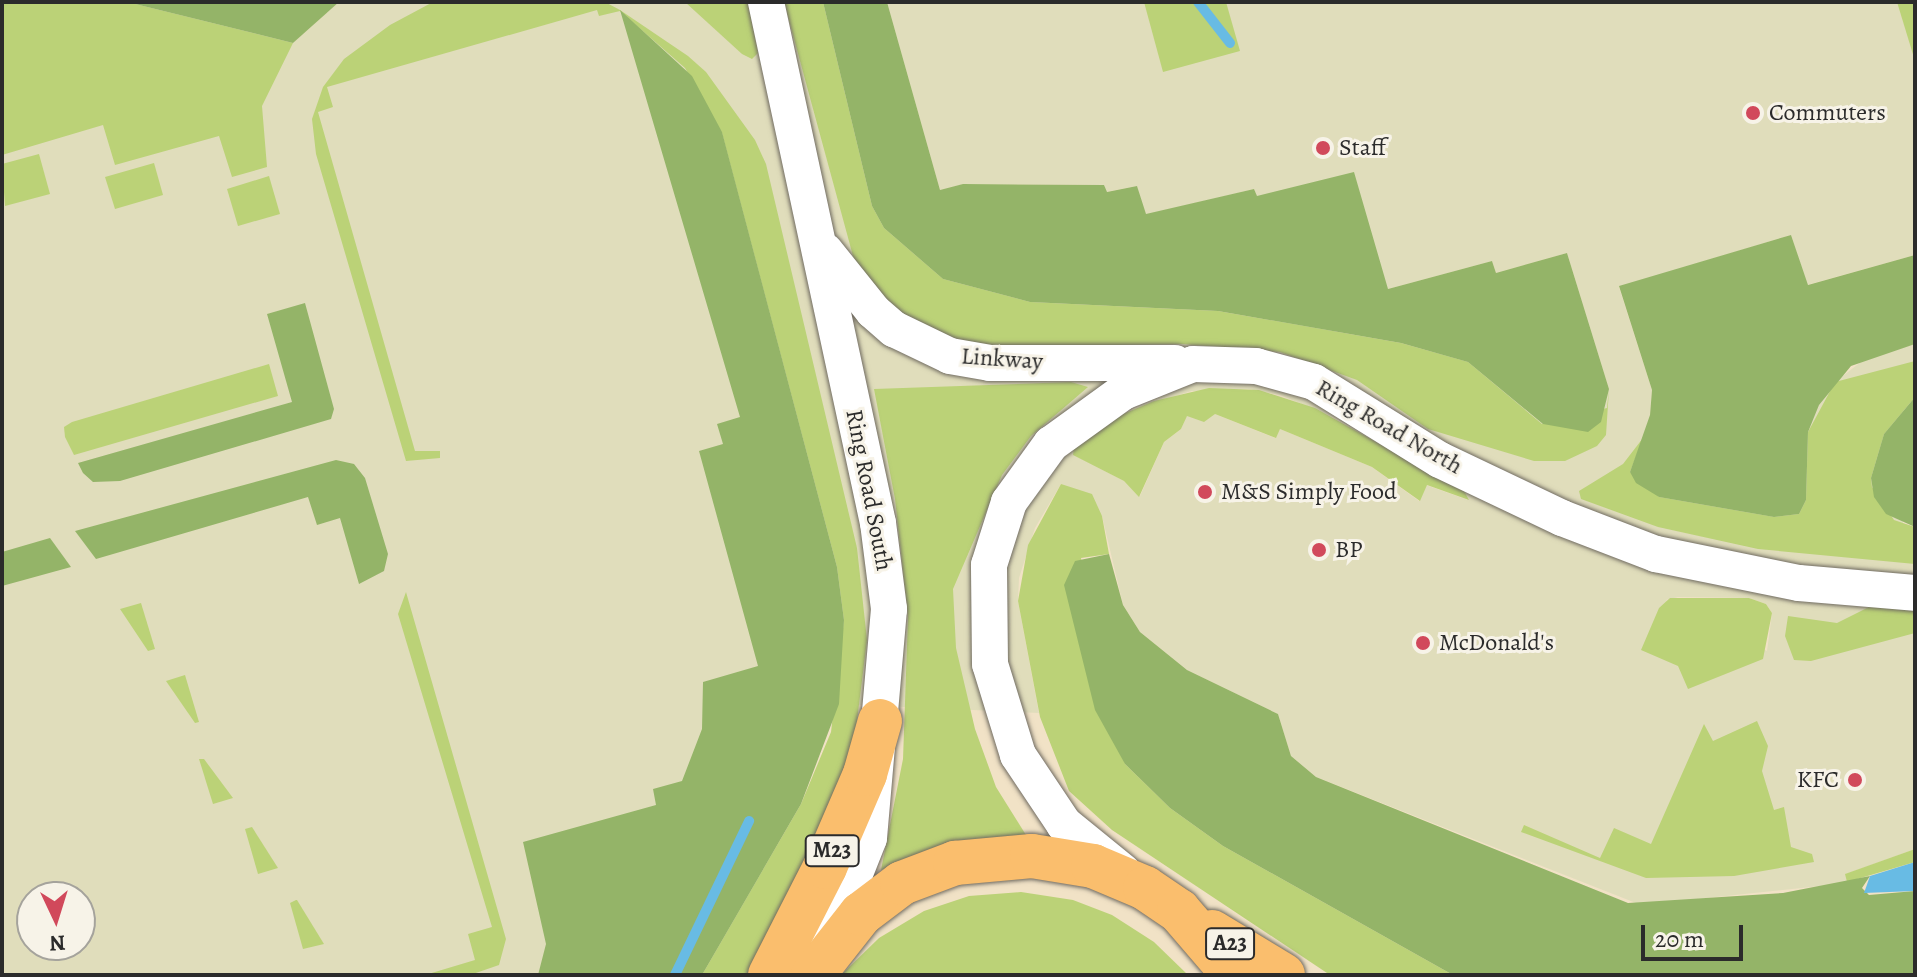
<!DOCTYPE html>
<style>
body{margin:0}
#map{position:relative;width:1917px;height:977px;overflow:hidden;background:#f1e2c6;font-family:Alegreya,serif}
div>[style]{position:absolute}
.built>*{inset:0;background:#e0ddbb}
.green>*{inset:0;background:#bbd277}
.forest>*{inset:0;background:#94b468}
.water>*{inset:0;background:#68bbe4}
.stream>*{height:10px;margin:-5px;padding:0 5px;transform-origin:5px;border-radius:5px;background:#68bbe4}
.roads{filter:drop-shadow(0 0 2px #706b61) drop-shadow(0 0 2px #706b61)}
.minor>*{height:36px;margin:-18px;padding:0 18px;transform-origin:18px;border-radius:18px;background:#fff}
.highway>*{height:44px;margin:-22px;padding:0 22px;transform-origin:22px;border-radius:22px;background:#fabe6d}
.dots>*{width:22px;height:22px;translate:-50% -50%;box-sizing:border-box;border:4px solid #f7f3e8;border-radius:50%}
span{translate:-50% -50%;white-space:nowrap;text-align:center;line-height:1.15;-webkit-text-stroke:6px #f7f3e8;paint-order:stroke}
.shield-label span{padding:2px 6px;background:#f7f3e8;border:2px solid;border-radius:6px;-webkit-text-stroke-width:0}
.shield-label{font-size:22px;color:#2b2b2b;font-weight:700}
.poi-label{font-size:24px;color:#2b2b2b}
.left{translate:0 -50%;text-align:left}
.right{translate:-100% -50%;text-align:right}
.street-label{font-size:24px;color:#2b2b2b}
.frame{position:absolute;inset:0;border:4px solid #2b2b2b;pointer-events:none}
.north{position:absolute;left:16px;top:881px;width:80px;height:80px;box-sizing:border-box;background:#f7f3e8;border:2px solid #a5a39c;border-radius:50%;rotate:176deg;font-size:22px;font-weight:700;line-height:32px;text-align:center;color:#2b2b2b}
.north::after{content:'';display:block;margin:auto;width:28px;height:36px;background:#d1495b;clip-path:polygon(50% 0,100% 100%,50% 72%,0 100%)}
.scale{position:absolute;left:1641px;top:925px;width:102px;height:36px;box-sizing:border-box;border:4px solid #2b2b2b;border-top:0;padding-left:10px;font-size:24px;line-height:28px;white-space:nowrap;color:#2b2b2b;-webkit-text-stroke:6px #f7f3e8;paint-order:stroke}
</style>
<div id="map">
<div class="built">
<div style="clip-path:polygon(evenodd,2px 2px,127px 2px,293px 43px,339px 2px,823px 2px,872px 206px,884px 228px,943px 279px,1030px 302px,1285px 321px,1609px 389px,1567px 253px,1496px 273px,1492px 261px,1388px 289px,1257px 197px,1254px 189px,1145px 215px,1137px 186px,1106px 192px,1104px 185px,964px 184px,940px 190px,887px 2px,1915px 2px,1915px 255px,1807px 285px,1791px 235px,1619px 287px,1652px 390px,1650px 415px,1835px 382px,1866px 358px,1915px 344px,1915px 397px,1903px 409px,1903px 524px,1915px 527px,1915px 849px,1846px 874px,1847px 882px,1840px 884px,1641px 905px,1316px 777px,1291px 756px,1278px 714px,1187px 670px,1140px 632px,1123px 605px,1102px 516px,1061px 484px,1035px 528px,1019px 578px,1018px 601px,1039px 713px,839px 704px,770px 861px,702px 975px,2px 975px,2px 2px,1248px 389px,1280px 395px,1335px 418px,1468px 500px,1426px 485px,1419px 501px,1372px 467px,1280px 429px,1275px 438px,1215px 414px,1187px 415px,1181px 429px,1164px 442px,1140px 496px,1124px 481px,1074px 455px,1116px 417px,1135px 408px,1192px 391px,1248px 389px,2px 2px,1678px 597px,1749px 598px,1766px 604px,1772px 613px,1767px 651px,1666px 600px,1678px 597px,2px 2px,32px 897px,80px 897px,80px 945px,32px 945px,32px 897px)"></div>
</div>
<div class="green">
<div style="clip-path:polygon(2px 2px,127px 2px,293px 43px,262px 106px,267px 167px,232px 177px,219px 136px,115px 165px,103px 125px,2px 155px)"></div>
<div style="clip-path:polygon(433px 2px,605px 2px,620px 10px,688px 56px,706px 72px,755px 140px,766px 164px,857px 548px,867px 640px,853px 753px,758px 975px,702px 975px,801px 804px,831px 732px,844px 620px,837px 567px,722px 133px,685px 68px,620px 11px,599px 16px,597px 10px,327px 87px,333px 107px,318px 112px,415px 451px,440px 451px,440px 458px,406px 461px,316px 154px,312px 119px,323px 87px,344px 59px,390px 25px)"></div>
<div style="clip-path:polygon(685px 2px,748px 2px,758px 53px,752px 59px,742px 54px)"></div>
<div style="clip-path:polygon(784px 2px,823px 2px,872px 206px,884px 228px,943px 279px,1030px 302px,1218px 311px,1401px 343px,1468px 362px,1542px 424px,1607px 408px,1609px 389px,1606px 435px,1597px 446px,1565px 461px,1534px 461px,1428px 429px,1357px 380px,1280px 352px,1182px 344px,987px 347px,962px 345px,911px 325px,866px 281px,853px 256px)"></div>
<div style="clip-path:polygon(1144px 2px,1226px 2px,1240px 51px,1163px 72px)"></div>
<div style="clip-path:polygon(1897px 2px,1915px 2px,1915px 61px)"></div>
<div style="clip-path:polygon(39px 154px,50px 194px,5px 206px,2px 164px)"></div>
<div style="clip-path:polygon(154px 163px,163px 195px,115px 209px,105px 177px)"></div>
<div style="clip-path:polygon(269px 176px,280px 214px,238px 226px,227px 189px)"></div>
<div style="clip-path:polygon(1915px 361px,1915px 397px,1884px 434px,1871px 478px,1872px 487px,1894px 520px,1915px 527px,1915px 564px,1758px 549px,1658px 527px,1581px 499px,1579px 491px,1623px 464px,1643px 438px,1630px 472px,1659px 497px,1774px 517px,1799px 514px,1806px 500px,1808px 432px,1835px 382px)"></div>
<div style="clip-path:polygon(269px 364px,278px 396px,74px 455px,65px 437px,64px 427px,72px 422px)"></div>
<div style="clip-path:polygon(1071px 382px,1088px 387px,1031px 436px,1002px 475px,953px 589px,956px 648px,975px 729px,996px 787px,1026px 835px,951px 843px,881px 870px,903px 759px,908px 617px,895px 499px,874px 389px)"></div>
<div style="clip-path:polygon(1209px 388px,1259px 390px,1315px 408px,1464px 491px,1469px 500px,1427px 485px,1420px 501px,1372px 467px,1280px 429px,1276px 438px,1215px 414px,1204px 422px,1187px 416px,1181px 429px,1164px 442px,1139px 497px,1124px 481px,1073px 455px,1074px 448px,1116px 417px,1154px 401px)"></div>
<div style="clip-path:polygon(1061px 484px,1092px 494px,1102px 516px,1109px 554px,1081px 558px,1125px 764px,1170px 808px,1223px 846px,1453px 975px,1330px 975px,1112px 830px,1069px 791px,1040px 717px,1018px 601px,1028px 545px)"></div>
<div style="clip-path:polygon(406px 592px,506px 939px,499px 965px,470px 975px,425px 975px,475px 960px,468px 934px,492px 927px,398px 614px)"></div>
<div style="clip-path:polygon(1670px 598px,1749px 598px,1766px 604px,1772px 613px,1763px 659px,1688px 689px,1678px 666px,1641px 650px,1659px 608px)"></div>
<div style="clip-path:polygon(141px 603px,155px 649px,148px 651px,120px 609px)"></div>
<div style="clip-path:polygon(1871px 606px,1915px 607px,1915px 633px,1811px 661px,1794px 660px,1785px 636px,1788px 616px,1837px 623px)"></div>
<div style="clip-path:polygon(185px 675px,199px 722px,195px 723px,166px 681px)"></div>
<div style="clip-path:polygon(1757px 721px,1768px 746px,1762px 771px,1774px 810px,1784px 807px,1791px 847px,1812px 854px,1814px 862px,1734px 876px,1646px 878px,1521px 832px,1524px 825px,1600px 858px,1614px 828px,1651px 844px,1704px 724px,1713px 741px)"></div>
<div style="clip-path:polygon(199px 759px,204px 759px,233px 798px,213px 804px)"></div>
<div style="clip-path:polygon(252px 827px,278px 868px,258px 874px,245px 829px)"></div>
<div style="clip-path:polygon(1915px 849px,1915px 862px,1847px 882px,1845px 874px)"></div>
<div style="clip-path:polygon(1021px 892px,1073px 900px,1112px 915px,1154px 942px,1188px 975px,841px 975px,879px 938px,924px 911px,969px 896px)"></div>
<div style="clip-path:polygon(296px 900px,297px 900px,324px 944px,303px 949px,290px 903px)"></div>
</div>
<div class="forest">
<div style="clip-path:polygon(127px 2px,339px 2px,293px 43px)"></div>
<div style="clip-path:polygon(823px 2px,887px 2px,940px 190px,963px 184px,1104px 185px,1107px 192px,1137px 186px,1146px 214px,1254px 189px,1257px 196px,1354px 172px,1388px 289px,1492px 261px,1496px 273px,1567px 253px,1609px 389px,1601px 422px,1588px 432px,1543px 424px,1468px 362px,1401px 343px,1218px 311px,1030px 302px,943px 279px,884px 228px,872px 206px)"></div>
<div style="clip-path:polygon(620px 10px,692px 76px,722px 132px,837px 567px,844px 620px,839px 704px,801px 804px,702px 975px,538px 975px,546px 944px,523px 842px,656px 805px,653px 789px,682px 781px,702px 729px,703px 682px,758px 666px,699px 451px,723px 444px,717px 424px,740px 417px)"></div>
<div style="clip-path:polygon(1791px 235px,1808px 285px,1915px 255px,1915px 344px,1851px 366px,1819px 405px,1808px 432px,1806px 500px,1799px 514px,1774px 517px,1659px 497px,1636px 483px,1630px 472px,1650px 415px,1652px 390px,1619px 286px)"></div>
<div style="clip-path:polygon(305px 303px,334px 409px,331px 419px,120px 481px,93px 482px,83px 473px,78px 463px,292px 402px,267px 314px)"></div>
<div style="clip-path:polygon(1915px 397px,1915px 527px,1886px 514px,1874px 497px,1871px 478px,1884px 434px)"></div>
<div style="clip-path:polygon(336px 460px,354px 464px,365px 478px,388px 554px,384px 571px,359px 584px,340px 518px,317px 525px,308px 497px,96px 559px,75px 531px)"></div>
<div style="clip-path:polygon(50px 538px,71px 567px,2px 586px,2px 552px)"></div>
<div style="clip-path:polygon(1109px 554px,1123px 605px,1140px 632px,1187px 670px,1278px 714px,1291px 756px,1316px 777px,1628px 903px,1783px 893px,1870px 876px,1862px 888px,1869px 895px,1915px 891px,1915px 975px,1453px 975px,1223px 846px,1170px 808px,1125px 764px,1095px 710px,1064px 585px,1075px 561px)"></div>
</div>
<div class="water">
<div style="clip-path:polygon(1915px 862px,1915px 891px,1864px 893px,1870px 876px)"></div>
</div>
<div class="stream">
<div style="left:1198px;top:2px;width:52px;rotate:52deg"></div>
<div style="left:675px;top:975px;width:171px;rotate:-64.3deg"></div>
</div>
<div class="roads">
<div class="minor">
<div style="left:766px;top:2px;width:533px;rotate:77.87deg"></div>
<div style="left:878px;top:523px;width:87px;rotate:82.7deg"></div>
<div style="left:889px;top:609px;width:230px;rotate:95deg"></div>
<div style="left:869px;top:838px;width:109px;rotate:111.6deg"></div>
<div style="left:825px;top:251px;width:77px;rotate:51.3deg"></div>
<div style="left:873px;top:311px;width:28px;rotate:41deg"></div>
<div style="left:894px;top:329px;width:62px;rotate:25.7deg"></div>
<div style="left:950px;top:356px;width:41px;rotate:9.9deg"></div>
<div style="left:990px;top:363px;width:185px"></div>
<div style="left:1123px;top:872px;width:76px;rotate:-140.9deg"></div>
<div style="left:1064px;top:824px;width:83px;rotate:-123.7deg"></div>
<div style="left:1018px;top:755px;width:95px;rotate:-107.1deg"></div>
<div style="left:990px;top:664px;width:99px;rotate:-90.6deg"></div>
<div style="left:989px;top:565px;width:66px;rotate:-72.4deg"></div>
<div style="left:1009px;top:502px;width:72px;rotate:-54.1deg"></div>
<div style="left:1051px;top:444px;width:89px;rotate:-35.8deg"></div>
<div style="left:1123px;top:392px;width:75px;rotate:-21.8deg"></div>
<div style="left:1193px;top:364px;width:63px;rotate:1.8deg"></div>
<div style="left:1256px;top:366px;width:60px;rotate:15.4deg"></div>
<div style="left:1314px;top:382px;width:148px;rotate:31.8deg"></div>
<div style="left:1440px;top:460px;width:135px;rotate:25.4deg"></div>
<div style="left:1562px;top:518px;width:101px;rotate:21deg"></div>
<div style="left:1656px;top:554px;width:146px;rotate:11.5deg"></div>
<div style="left:1799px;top:583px;width:116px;rotate:4.9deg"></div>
</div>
<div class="highway">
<div style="left:1212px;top:932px;width:83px;rotate:31.2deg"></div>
<div style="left:770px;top:975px;width:121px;rotate:-63deg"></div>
<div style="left:825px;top:867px;width:101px;rotate:-66.7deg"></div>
<div style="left:865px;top:774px;width:55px;rotate:-74.2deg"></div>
<div style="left:813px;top:975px;width:78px;rotate:-51.8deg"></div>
<div style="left:861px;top:914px;width:51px;rotate:-37.1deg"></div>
<div style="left:902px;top:883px;width:57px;rotate:-20.7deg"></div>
<div style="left:955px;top:863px;width:77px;rotate:-5.2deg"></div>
<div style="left:1032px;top:856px;width:62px;rotate:9.3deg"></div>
<div style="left:1093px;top:866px;width:56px;rotate:22.9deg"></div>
<div style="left:1145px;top:888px;width:41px;rotate:34.1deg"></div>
<div style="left:1179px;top:911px;width:84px;rotate:49.3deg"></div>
</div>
</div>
<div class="dots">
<div style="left:1753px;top:113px;background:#d1495b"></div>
<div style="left:1323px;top:148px;background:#d1495b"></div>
<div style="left:1205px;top:492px;background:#d1495b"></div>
<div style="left:1319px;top:550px;background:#d1495b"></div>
<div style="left:1423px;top:643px;background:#d1495b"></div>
<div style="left:1855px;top:780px;background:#d1495b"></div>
</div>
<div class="shield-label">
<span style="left:832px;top:851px">M23</span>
<span style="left:1230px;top:944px">A23</span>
</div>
<div class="poi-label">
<span class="left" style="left:1769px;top:113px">Commuters</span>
<span class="left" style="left:1339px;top:148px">Staff</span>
<span class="left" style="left:1221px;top:492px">M&amp;S Simply Food</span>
<span class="left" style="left:1335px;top:550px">BP</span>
<span class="left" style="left:1439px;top:643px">McDonald's</span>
<span class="right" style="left:1839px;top:780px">KFC</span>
</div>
<div class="street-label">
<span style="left:1002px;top:359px;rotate:4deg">Linkway</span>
<span style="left:1389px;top:427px;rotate:30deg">Ring Road North</span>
<span style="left:869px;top:490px;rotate:79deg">Ring Road South</span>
</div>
<div class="frame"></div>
<div class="north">N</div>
<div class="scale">20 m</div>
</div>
